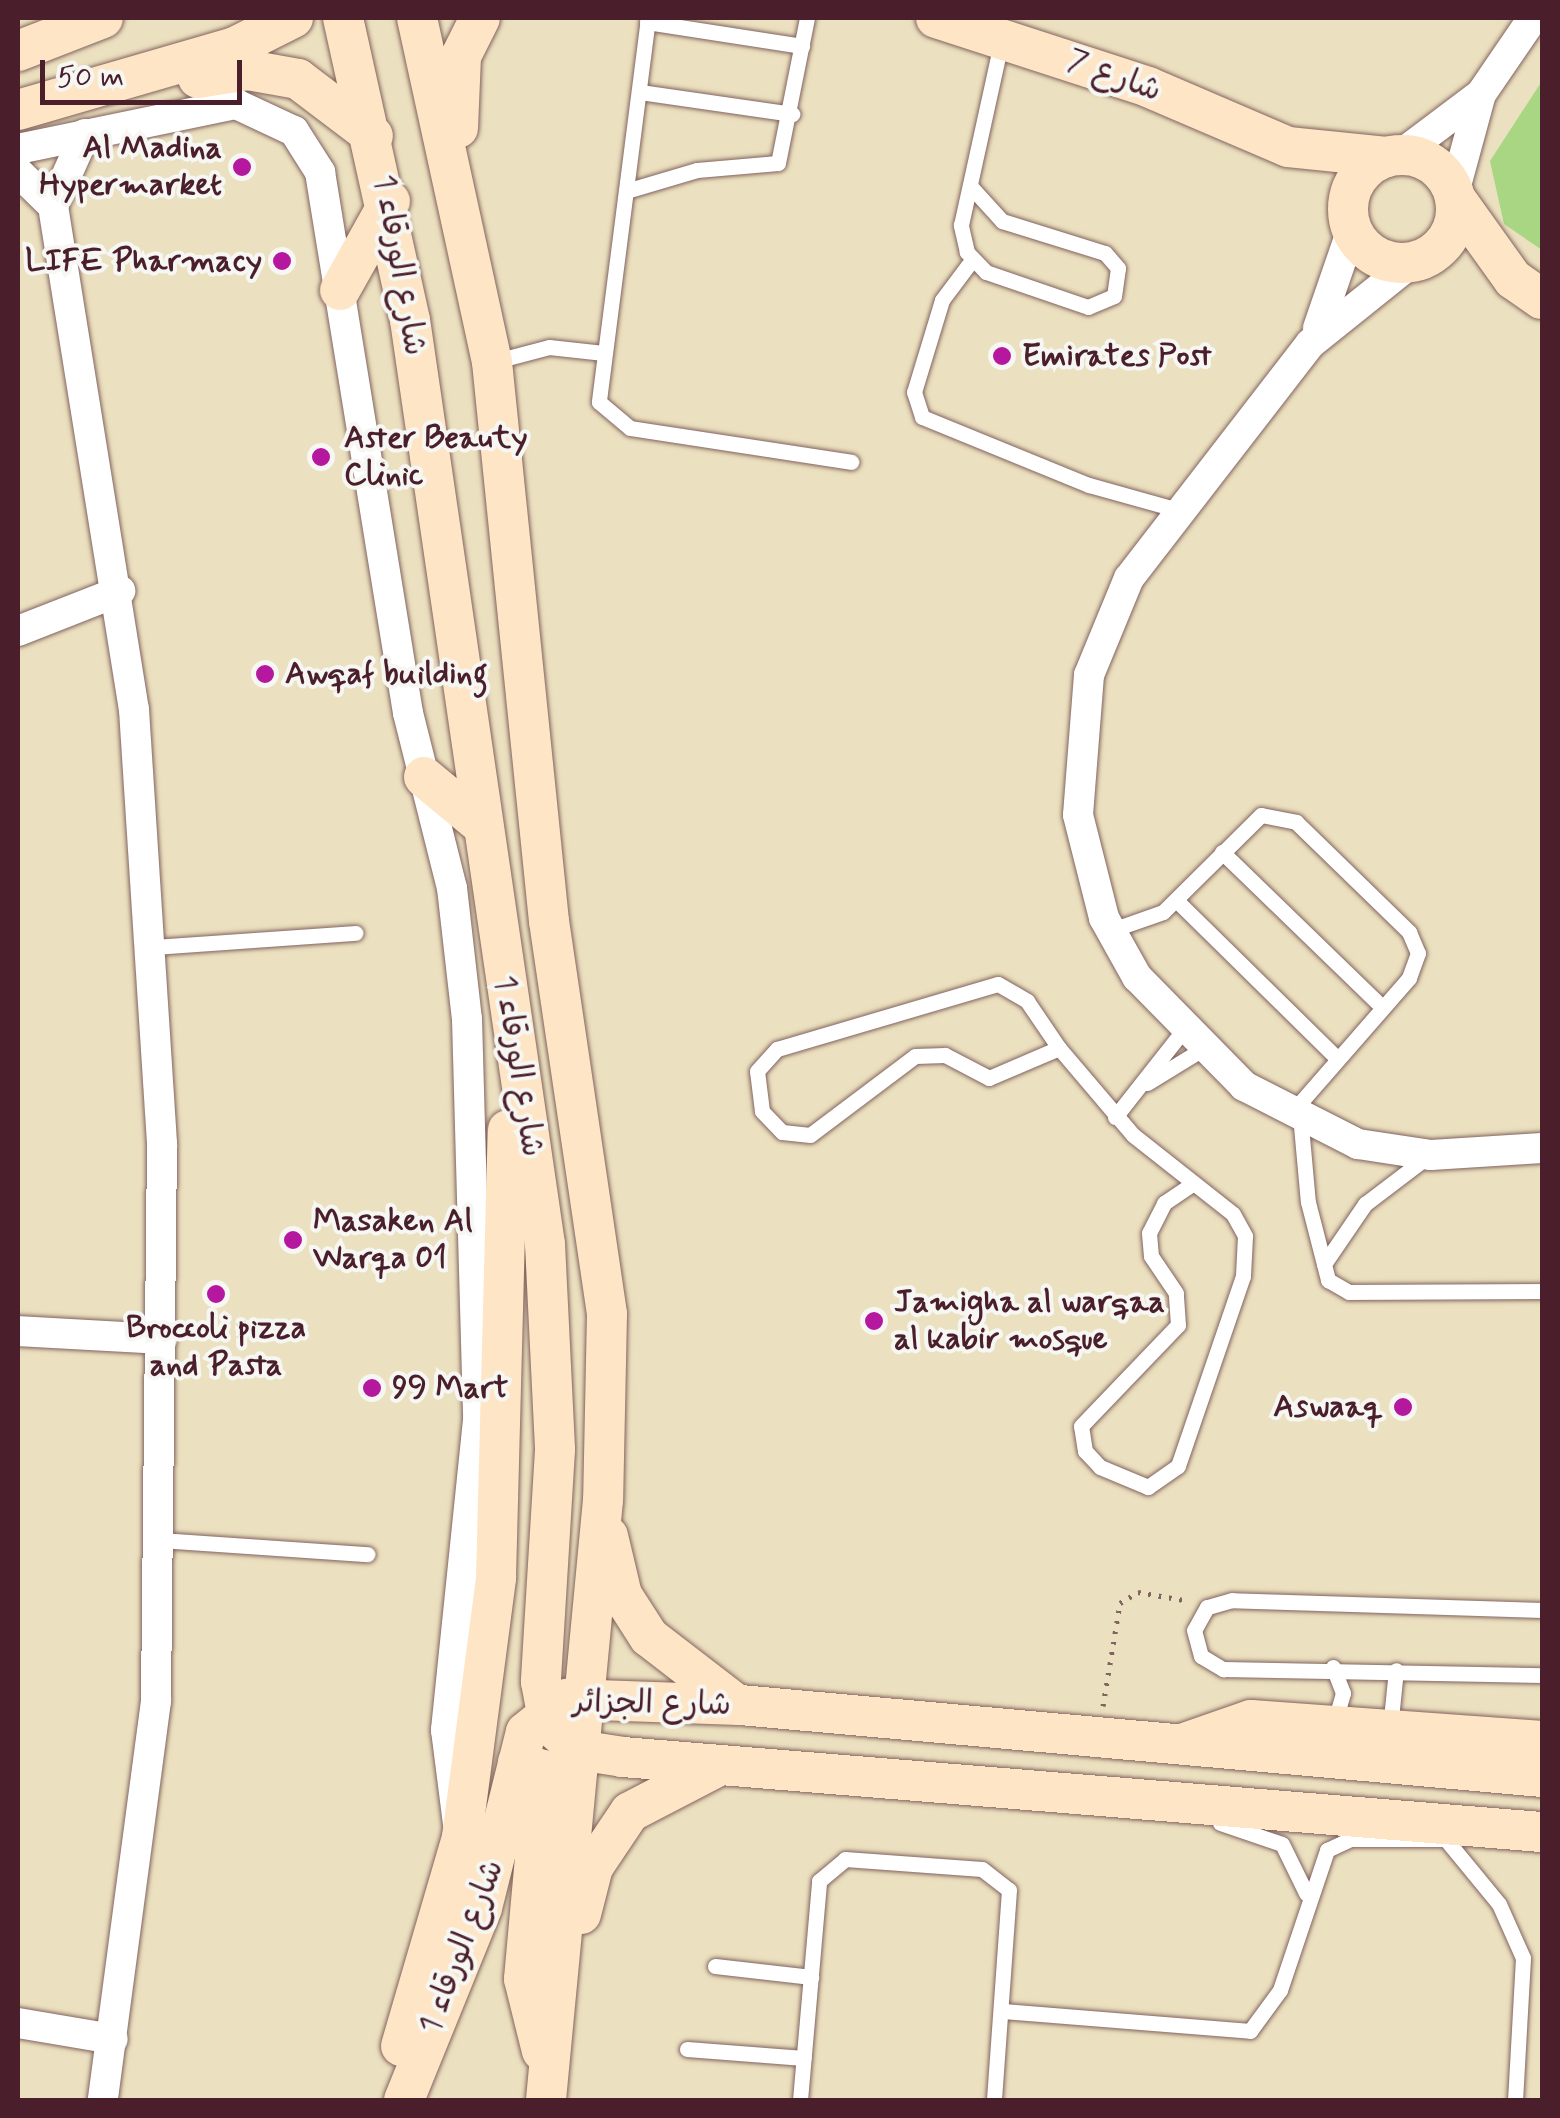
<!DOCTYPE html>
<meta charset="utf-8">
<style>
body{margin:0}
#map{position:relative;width:1560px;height:2118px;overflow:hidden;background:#ebe0bf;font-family:Mynerve,"Playpen Sans Arabic",sans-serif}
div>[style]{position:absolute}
.green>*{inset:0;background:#a8d683}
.path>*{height:5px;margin-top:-2.5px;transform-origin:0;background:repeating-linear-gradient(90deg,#82635f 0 2.5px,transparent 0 10.5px)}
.roads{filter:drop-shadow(0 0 2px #82635f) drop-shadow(0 0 2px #82635f)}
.lane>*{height:15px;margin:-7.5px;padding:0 7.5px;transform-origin:7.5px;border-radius:7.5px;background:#fff}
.street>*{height:30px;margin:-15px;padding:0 15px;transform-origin:15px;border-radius:15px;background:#fff}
.secondary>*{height:40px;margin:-20px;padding:0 20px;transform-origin:20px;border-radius:20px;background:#fde5c5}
.secondary>.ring{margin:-20px;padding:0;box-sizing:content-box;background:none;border:40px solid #fde5c5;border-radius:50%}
.dots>*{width:28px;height:28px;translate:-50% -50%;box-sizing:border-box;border:5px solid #f6f6f2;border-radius:50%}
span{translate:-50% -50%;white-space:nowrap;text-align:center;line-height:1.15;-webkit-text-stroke:8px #f6f6f2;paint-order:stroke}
.street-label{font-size:32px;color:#4a1f2b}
.poi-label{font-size:32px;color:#4a1f2b;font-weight:700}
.right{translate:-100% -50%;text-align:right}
.left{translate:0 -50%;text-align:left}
.frame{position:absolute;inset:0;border:20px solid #4a1f2b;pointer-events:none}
.scale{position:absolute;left:40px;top:60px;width:202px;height:45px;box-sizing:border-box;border:5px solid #4a1f2b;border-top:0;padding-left:12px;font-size:30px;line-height:35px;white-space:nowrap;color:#4a1f2b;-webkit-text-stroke:8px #f6f6f2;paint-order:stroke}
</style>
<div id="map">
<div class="green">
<div style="clip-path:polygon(1542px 81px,1542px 250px,1504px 224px,1490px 161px)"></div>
</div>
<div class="path">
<div style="left:1103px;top:1706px;width:104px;rotate:-80.6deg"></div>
<div style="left:1120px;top:1603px;width:21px;rotate:-31deg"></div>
<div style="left:1138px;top:1592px;width:52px;rotate:10deg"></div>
</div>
<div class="roads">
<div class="lane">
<div style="left:648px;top:18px;width:387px;rotate:97.3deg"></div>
<div style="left:599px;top:402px;width:40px;rotate:40deg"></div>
<div style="left:630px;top:428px;width:224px;rotate:8.7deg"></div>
<div style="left:647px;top:22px;width:157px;rotate:8.8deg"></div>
<div style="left:640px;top:92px;width:154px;rotate:8.2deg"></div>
<div style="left:972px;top:188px;width:45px;rotate:47.7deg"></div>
<div style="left:1002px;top:221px;width:108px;rotate:17.3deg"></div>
<div style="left:1105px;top:253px;width:20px;rotate:49deg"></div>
<div style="left:1118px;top:268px;width:28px;rotate:98deg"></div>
<div style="left:1114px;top:296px;width:28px;rotate:157deg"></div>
<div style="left:1088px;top:307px;width:108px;rotate:-161.1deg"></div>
<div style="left:986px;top:272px;width:28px;rotate:-134deg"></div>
<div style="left:967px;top:252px;width:28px;rotate:-103deg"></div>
<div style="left:961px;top:225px;width:190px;rotate:-77.6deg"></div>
<div style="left:626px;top:191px;width:74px;rotate:-16.5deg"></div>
<div style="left:697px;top:170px;width:81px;rotate:-4.9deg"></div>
<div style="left:778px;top:163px;width:148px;rotate:-78.7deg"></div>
<div style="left:972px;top:260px;width:50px;rotate:126.9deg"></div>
<div style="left:942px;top:300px;width:96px;rotate:106.9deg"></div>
<div style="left:914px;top:392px;width:26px;rotate:72deg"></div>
<div style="left:922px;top:417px;width:180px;rotate:22.2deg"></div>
<div style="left:1089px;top:485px;width:97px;rotate:15.6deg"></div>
<div style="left:496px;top:361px;width:55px;rotate:-14.8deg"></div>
<div style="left:549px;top:347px;width:55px;rotate:6.2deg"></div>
<div style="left:1222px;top:852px;width:223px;rotate:44.1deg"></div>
<div style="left:1176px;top:900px;width:223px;rotate:44.5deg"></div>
<div style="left:1109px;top:931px;width:57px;rotate:-19.4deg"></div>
<div style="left:1163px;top:912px;width:138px;rotate:-44.7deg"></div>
<div style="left:1261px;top:815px;width:36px;rotate:11deg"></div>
<div style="left:1296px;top:822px;width:158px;rotate:44.2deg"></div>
<div style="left:1409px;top:932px;width:23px;rotate:67deg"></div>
<div style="left:1418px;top:953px;width:27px;rotate:110deg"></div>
<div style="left:1409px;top:978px;width:167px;rotate:131.1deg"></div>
<div style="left:1299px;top:1104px;width:98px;rotate:84.8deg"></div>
<div style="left:1308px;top:1202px;width:81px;rotate:75.6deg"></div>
<div style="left:1328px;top:1280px;width:24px;rotate:30deg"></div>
<div style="left:1349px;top:1292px;width:193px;rotate:-0.3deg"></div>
<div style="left:154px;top:947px;width:202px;rotate:-4deg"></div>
<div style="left:998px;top:984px;width:34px;rotate:30deg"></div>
<div style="left:1027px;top:1001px;width:57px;rotate:55.8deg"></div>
<div style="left:1059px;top:1048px;width:76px;rotate:156.8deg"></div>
<div style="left:989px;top:1078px;width:50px;rotate:-152.4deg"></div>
<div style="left:945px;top:1055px;width:30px;rotate:178deg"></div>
<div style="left:915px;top:1056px;width:131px;rotate:143deg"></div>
<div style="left:810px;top:1135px;width:28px;rotate:-174deg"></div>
<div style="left:782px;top:1132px;width:29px;rotate:-134deg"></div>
<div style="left:762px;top:1111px;width:40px;rotate:-97.1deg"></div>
<div style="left:757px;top:1071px;width:30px;rotate:-48deg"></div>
<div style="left:777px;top:1049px;width:230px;rotate:-16.4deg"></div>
<div style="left:1059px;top:1048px;width:114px;rotate:49.6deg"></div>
<div style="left:1133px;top:1135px;width:127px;rotate:38.3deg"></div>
<div style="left:1233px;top:1214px;width:25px;rotate:61deg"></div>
<div style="left:1245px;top:1236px;width:40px;rotate:92.9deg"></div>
<div style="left:1243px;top:1276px;width:201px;rotate:108.9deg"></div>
<div style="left:1178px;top:1466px;width:37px;rotate:145deg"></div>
<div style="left:1148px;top:1487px;width:52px;rotate:-157.4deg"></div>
<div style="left:1100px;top:1467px;width:22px;rotate:-133deg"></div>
<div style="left:1085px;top:1451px;width:25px;rotate:-99deg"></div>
<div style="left:1081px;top:1426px;width:140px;rotate:-46.2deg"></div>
<div style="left:1178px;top:1325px;width:32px;rotate:-94deg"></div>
<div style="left:1176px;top:1293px;width:45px;rotate:-124deg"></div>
<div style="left:1151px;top:1256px;width:23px;rotate:-95deg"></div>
<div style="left:1149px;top:1233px;width:34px;rotate:-63deg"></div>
<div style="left:1164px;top:1203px;width:32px;rotate:-34deg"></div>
<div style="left:1147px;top:1083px;width:63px;rotate:-31.4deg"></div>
<div style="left:1115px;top:1117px;width:108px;rotate:-51.8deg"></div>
<div style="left:1324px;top:1264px;width:73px;rotate:-55.7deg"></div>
<div style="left:1365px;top:1204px;width:78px;rotate:-37.2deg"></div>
<div style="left:160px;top:1540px;width:208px;rotate:3.9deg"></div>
<div style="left:1542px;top:1610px;width:310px;rotate:-178.2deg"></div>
<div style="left:1232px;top:1600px;width:26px;rotate:164deg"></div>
<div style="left:1207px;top:1607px;width:26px;rotate:119deg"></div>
<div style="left:1194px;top:1630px;width:27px;rotate:75deg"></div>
<div style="left:1201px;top:1656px;width:26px;rotate:31deg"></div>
<div style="left:1223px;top:1669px;width:319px;rotate:1.1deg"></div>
<div style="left:1333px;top:1667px;width:28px;rotate:69deg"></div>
<div style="left:1343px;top:1693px;width:32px;rotate:106deg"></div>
<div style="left:1390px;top:1728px;width:58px;rotate:-84.1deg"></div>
<div style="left:1220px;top:1823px;width:65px;rotate:18.7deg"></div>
<div style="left:1282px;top:1844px;width:55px;rotate:63.9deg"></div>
<div style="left:1448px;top:1842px;width:80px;rotate:50.6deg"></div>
<div style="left:1499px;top:1904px;width:59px;rotate:66deg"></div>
<div style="left:1523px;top:1958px;width:142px;rotate:93.2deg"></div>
<div style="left:715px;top:1966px;width:97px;rotate:6.5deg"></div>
<div style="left:1003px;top:2011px;width:248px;rotate:4.6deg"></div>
<div style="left:1250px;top:2031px;width:51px;rotate:-53.8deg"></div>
<div style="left:1280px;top:1990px;width:148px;rotate:-71.4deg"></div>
<div style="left:1327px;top:1850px;width:26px;rotate:-25deg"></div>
<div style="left:1351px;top:1839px;width:103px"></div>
<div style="left:687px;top:2049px;width:117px;rotate:4.4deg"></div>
<div style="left:800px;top:2100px;width:220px;rotate:-85deg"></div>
<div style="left:819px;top:1881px;width:34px;rotate:-40deg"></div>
<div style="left:845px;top:1859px;width:137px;rotate:4.2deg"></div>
<div style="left:982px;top:1869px;width:34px;rotate:38deg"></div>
<div style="left:1009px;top:1890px;width:211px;rotate:94.1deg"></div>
</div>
<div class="street">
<div style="left:85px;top:134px;width:79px;rotate:114deg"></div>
<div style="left:53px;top:206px;width:510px;rotate:80.87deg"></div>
<div style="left:134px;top:710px;width:435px;rotate:86.3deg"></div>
<div style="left:162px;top:1144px;width:557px;rotate:90.62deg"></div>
<div style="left:156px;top:1701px;width:403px;rotate:97.6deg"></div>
<div style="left:18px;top:149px;width:223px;rotate:-11.7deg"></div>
<div style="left:236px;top:104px;width:64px;rotate:25deg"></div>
<div style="left:294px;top:131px;width:49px;rotate:57.6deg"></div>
<div style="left:320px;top:172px;width:548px;rotate:80.76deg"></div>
<div style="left:408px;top:713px;width:180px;rotate:75.9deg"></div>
<div style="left:452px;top:888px;width:132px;rotate:83.5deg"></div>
<div style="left:467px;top:1019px;width:401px;rotate:88.4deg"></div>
<div style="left:478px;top:1420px;width:312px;rotate:95.9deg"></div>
<div style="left:446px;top:1730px;width:95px;rotate:82.7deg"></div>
<div style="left:1400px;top:155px;width:101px;rotate:-37deg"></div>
<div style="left:1481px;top:94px;width:92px;rotate:-55.6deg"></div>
<div style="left:18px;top:172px;width:49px;rotate:44.2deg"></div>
<div style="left:1454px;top:193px;width:99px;rotate:-74.8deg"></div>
<div style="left:1411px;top:263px;width:129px;rotate:141.3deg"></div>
<div style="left:1310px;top:344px;width:296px;rotate:127.7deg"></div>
<div style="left:1129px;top:578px;width:105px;rotate:112.4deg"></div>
<div style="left:1089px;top:675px;width:140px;rotate:94.5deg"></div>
<div style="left:1078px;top:815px;width:106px;rotate:75.8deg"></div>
<div style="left:1104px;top:918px;width:68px;rotate:60.8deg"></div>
<div style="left:1137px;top:977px;width:153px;rotate:45.5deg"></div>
<div style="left:1244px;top:1086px;width:128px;rotate:27deg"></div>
<div style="left:1358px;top:1144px;width:74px;rotate:8.6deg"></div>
<div style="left:1431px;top:1155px;width:111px;rotate:-3.6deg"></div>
<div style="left:1318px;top:328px;width:105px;rotate:-71deg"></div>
<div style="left:18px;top:631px;width:110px;rotate:-21.4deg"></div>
<div style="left:18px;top:1331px;width:144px;rotate:3.2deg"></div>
<div style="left:18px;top:2023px;width:96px;rotate:9.6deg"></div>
</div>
<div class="secondary">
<div style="left:343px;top:18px;width:309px;rotate:77.5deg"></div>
<div style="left:410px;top:320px;width:934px;rotate:81.69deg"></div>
<div style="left:545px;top:1244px;width:206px;rotate:87.2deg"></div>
<div style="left:555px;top:1450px;width:232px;rotate:93.5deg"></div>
<div style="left:541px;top:1682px;width:43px;rotate:79.2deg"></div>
<div style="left:549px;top:1724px;width:39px;rotate:42deg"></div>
<div style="left:578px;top:1750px;width:46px;rotate:8.8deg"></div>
<div style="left:623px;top:1757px;width:922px;rotate:4.67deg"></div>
<div style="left:417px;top:18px;width:352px;rotate:77.7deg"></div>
<div style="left:492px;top:362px;width:562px;rotate:84.18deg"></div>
<div style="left:549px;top:921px;width:397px;rotate:81.6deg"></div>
<div style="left:607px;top:1314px;width:186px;rotate:91.2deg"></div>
<div style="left:603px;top:1500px;width:603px;rotate:95.43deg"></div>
<div style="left:936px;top:18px;width:223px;rotate:18deg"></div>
<div style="left:1148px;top:87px;width:152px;rotate:23.2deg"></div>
<div style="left:1288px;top:147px;width:99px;rotate:5.8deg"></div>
<div style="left:18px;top:51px;width:91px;rotate:-21.2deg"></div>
<div style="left:198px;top:78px;width:51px;rotate:-9.1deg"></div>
<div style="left:248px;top:70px;width:51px;rotate:10.2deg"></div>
<div style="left:298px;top:79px;width:94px;rotate:37.2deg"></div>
<div style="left:18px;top:110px;width:226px;rotate:-16.2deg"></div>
<div style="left:235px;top:47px;width:65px;rotate:-26.6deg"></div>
<div style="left:458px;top:128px;width:72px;rotate:-87.6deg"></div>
<div style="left:461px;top:56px;width:42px;rotate:-63.4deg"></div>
<div class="ring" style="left:1348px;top:155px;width:68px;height:68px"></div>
<div style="left:1455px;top:198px;width:100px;rotate:54.4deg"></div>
<div style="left:1513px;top:279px;width:35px;rotate:35deg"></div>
<div style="left:340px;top:290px;width:102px;rotate:-60.7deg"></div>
<div style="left:424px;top:777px;width:75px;rotate:39.6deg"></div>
<div style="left:608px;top:1536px;width:61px;rotate:76.7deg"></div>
<div style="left:622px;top:1595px;width:50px;rotate:57.3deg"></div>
<div style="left:649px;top:1637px;width:105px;rotate:37.6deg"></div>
<div style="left:1182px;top:1744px;width:73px;rotate:-19.2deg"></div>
<div style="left:1251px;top:1720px;width:292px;rotate:4.1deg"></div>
<div style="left:518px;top:1762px;width:26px;rotate:18deg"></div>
<div style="left:543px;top:1770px;width:210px;rotate:95.2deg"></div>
<div style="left:524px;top:1979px;width:74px;rotate:76deg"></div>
<div style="left:581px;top:1914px;width:49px;rotate:-75.7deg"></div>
<div style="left:593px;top:1867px;width:66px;rotate:-56.1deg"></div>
<div style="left:630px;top:1812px;width:96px;rotate:-27.4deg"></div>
<div style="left:401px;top:2046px;width:218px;rotate:-73.7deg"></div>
<div style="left:462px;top:1837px;width:262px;rotate:-82.5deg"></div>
<div style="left:496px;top:1577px;width:447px;rotate:-88.5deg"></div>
<div style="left:404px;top:2100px;width:207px;rotate:-67.9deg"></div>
<div style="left:482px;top:1908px;width:181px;rotate:-76deg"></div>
<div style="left:526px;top:1732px;width:53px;rotate:-38.8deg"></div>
<div style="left:567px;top:1699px;width:173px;rotate:2deg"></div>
<div style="left:740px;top:1705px;width:805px;rotate:5.13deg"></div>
</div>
</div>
<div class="dots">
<div style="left:242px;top:167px;background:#b5179e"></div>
<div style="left:282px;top:261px;background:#b5179e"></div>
<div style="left:1002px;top:356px;background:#b5179e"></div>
<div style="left:321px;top:457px;background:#b5179e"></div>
<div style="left:265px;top:674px;background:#b5179e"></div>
<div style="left:293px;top:1240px;background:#b5179e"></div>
<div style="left:216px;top:1294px;background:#b5179e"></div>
<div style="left:874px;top:1321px;background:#b5179e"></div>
<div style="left:372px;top:1388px;background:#b5179e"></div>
<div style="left:1403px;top:1407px;background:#b5179e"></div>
</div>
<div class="street-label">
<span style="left:1114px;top:76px;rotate:20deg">شارع 7</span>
<span style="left:399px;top:265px;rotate:80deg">شارع الورقاء 1</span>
<span style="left:518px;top:1066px;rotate:81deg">شارع الورقاء 1</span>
<span style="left:652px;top:1704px;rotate:1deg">شارع الجزائر</span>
<span style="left:462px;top:1947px;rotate:-69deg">شارع الورقاء 1</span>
</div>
<div class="poi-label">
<span class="right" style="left:222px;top:167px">Al Madina<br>Hypermarket</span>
<span class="right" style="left:262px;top:261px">LIFE Pharmacy</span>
<span class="left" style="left:1022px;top:356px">Emirates Post</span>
<span class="left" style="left:344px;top:457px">Aster Beauty<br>Clinic</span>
<span class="left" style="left:285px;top:674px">Awqaf building</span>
<span class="left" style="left:313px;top:1240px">Masaken Al<br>Warqa 01</span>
<span class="left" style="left:894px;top:1321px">Jamigha al warqaa<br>al kabir mosque</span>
<span style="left:216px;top:1347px">Broccoli pizza<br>and Pasta</span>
<span class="left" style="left:392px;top:1388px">99 Mart</span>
<span class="right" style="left:1383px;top:1407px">Aswaaq</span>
</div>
<div class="frame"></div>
<div class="scale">50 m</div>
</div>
